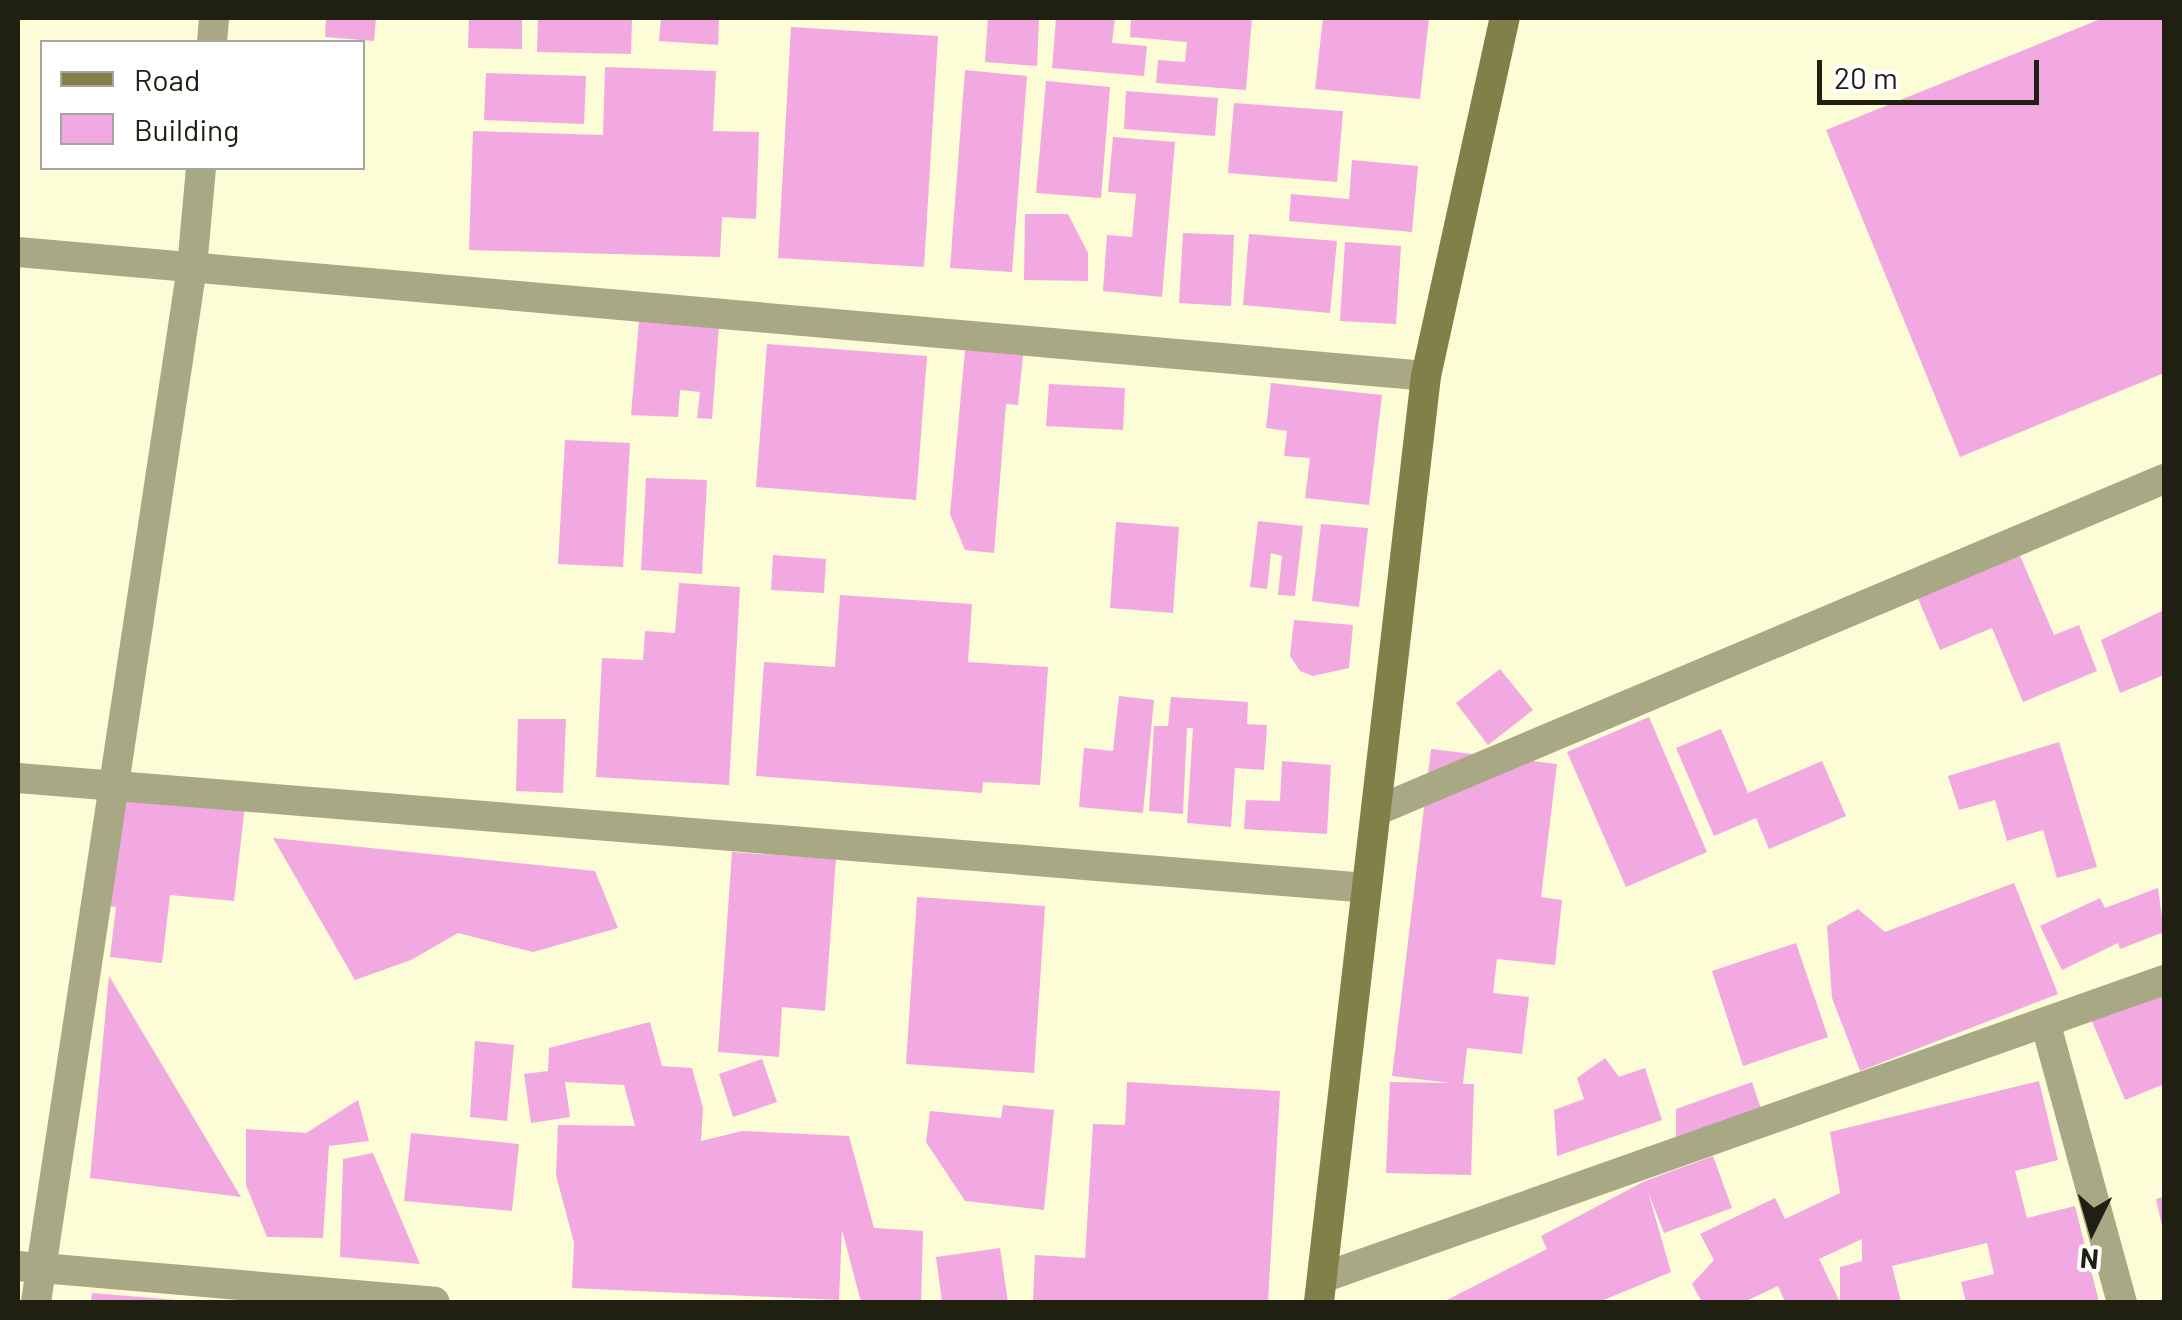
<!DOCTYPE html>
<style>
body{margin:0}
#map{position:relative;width:2182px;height:1320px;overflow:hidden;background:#fcfcd6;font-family:Barlow,sans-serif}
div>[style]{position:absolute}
.building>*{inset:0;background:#f2a9e2}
.street>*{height:30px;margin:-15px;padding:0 15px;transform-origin:15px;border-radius:15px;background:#a8a884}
.secondary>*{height:30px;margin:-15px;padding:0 15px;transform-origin:15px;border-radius:15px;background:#818049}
span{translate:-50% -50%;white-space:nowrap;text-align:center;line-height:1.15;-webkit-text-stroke:8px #fff;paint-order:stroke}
.frame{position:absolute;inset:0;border:20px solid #202012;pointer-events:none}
.legend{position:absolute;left:40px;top:40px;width:325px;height:130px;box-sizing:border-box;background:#fff;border:2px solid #a6a6a0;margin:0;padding:12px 18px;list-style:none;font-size:30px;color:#202012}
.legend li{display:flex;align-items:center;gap:20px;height:50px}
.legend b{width:50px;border:2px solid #a6a6a0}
.north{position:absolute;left:2042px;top:1180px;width:100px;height:100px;-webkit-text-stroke:8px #fff;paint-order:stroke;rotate:185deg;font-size:28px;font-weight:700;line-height:40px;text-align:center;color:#202012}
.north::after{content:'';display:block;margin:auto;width:35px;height:45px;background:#202012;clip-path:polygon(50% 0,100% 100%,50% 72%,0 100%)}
.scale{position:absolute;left:1817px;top:60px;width:222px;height:45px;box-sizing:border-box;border:5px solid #202012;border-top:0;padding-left:12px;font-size:30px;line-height:35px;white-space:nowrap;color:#202012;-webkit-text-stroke:8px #fff;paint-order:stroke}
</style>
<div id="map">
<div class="building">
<div style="clip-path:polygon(326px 18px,376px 18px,374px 41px,325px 37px)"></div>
<div style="clip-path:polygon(469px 18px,522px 18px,522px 49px,468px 48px)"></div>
<div style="clip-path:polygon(538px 18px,632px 18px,631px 54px,537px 52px)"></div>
<div style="clip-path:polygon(661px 18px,719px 18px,718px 45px,659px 41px)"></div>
<div style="clip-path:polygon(988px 18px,1039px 18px,1037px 66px,985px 62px)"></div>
<div style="clip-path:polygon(1056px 18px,1115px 18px,1112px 43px,1147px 46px,1144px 76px,1052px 68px)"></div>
<div style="clip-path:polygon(1131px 18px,1252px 18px,1246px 90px,1156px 83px,1158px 60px,1185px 62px,1187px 42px,1130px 37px)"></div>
<div style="clip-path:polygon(1323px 18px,1429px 18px,1420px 99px,1315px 89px)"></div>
<div style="clip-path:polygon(2103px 18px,2164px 18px,2164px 373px,1960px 457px,1826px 130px)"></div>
<div style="clip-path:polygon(791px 27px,938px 36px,924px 267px,778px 258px)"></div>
<div style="clip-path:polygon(605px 67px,716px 71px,713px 131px,759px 132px,756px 219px,722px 217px,720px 257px,469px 250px,473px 131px,603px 135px)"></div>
<div style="clip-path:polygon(965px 70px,1027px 76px,1012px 272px,950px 268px)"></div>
<div style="clip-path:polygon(486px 73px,586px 76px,584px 124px,484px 120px)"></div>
<div style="clip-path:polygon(1046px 81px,1110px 87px,1101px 198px,1036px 193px)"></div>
<div style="clip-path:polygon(1126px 91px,1218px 98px,1215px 136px,1124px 129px)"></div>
<div style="clip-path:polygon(1234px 103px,1343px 111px,1337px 182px,1228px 173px)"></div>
<div style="clip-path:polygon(1113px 137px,1175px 142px,1162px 297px,1103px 291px,1107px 235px,1132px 237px,1136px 194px,1108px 192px)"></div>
<div style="clip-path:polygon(1352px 160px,1418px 166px,1412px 232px,1289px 221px,1291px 194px,1349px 199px)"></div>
<div style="clip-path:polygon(1025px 214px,1068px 214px,1088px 253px,1088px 281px,1024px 280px)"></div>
<div style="clip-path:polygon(1183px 233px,1234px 235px,1231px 306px,1179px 303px)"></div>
<div style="clip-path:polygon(1249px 234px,1337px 241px,1330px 313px,1243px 305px)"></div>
<div style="clip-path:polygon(1345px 242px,1401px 246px,1396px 324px,1340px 321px)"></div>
<div style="clip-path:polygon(639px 320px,719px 326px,712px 419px,697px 418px,700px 392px,680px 390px,678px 417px,631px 415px)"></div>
<div style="clip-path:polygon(767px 344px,927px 356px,916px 500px,756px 487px)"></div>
<div style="clip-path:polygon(965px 350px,1023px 355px,1018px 405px,1006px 404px,994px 553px,965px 550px,950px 514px)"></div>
<div style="clip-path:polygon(1271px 383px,1382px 395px,1369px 505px,1305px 498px,1310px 458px,1284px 456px,1287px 431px,1266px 428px)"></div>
<div style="clip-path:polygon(1049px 384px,1125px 388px,1123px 430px,1046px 426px)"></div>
<div style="clip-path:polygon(565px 440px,630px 443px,623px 567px,558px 564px)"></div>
<div style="clip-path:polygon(646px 478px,707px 480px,702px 574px,641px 570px)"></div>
<div style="clip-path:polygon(1258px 521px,1303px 526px,1295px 596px,1278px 595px,1282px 556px,1271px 553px,1267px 589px,1250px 587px)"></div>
<div style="clip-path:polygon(1116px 522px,1179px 527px,1173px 613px,1110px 608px)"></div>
<div style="clip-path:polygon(1321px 524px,1368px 528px,1359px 607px,1312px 601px)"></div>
<div style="clip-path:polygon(2018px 551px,2054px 635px,2079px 625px,2097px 671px,2023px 702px,1992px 628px,1940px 650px,1916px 594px)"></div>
<div style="clip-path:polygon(773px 555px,826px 559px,824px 593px,771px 590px)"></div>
<div style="clip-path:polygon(679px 583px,740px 587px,729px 785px,596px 777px,602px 658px,643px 660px,645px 631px,675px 633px)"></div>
<div style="clip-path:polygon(840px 595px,972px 604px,968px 662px,1048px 667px,1040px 785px,983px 782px,982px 793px,756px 776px,764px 662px,835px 667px)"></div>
<div style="clip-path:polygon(2164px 610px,2164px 675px,2120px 693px,2101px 640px)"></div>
<div style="clip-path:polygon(1294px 620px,1353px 625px,1349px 668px,1313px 676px,1300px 671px,1290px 656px)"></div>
<div style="clip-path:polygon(1500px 669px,1533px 710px,1488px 745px,1456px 703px)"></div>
<div style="clip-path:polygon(1119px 696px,1154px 700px,1143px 813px,1079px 807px,1084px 748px,1113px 751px)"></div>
<div style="clip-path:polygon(1171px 697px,1248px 702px,1247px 724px,1267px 725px,1264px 770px,1235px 768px,1231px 827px,1187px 823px,1193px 728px,1187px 728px,1183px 814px,1149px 811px,1154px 726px,1168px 726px)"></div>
<div style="clip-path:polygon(1649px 717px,1707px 852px,1626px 887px,1567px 752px)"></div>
<div style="clip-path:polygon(518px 719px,566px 719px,563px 793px,516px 791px)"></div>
<div style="clip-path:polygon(1721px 729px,1748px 793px,1822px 761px,1846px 816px,1769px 849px,1756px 818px,1714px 836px,1676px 748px)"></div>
<div style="clip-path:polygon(2059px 742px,2097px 867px,2057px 878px,2043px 830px,2007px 841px,1995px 800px,1959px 810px,1948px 776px)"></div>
<div style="clip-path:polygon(1431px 749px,1557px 764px,1541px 897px,1562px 900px,1555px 965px,1497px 959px,1493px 993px,1529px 997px,1522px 1054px,1467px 1048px,1463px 1084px,1474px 1084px,1471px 1175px,1386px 1173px,1390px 1082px,1451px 1083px,1392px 1076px)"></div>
<div style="clip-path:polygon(1282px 761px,1331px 765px,1327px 834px,1244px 829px,1246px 800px,1280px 801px)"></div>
<div style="clip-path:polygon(118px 791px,245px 806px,234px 901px,170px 895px,162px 963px,110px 957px,116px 907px,105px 906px)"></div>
<div style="clip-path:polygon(273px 838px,595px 871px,618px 928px,533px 952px,458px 933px,411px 960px,355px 980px)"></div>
<div style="clip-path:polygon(732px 852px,836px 859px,825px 1011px,782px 1007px,779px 1057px,718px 1052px)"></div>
<div style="clip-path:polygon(2014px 883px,2058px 994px,1860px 1071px,1832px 998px,1827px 926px,1858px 909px,1885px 932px)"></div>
<div style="clip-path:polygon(2158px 888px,2164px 932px,2120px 949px,2118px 943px,2062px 970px,2040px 926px,2100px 898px,2105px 908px)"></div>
<div style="clip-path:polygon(917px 897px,1045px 906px,1034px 1073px,906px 1064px)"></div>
<div style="clip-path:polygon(1796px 943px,1828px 1037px,1743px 1066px,1712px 971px)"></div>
<div style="clip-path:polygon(109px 976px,241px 1197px,90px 1178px)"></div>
<div style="clip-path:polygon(2164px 985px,2164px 1084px,2125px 1100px,2091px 1019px)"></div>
<div style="clip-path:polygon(650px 1022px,662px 1066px,692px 1068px,703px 1108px,701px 1141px,742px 1131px,849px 1136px,874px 1228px,923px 1231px,921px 1302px,861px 1302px,842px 1230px,839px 1300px,572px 1288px,574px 1243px,556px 1175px,558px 1125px,635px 1126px,624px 1085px,565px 1082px,570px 1117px,531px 1123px,524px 1074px,548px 1071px,549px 1048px)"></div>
<div style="clip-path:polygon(475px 1041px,514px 1045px,507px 1121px,470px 1117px)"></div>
<div style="clip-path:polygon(1605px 1058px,1619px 1077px,1645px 1068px,1662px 1120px,1557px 1156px,1554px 1110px,1584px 1099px,1577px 1078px)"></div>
<div style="clip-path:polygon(762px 1059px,777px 1102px,733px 1117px,719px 1074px)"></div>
<div style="clip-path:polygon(2039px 1081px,2058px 1160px,2015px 1171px,2027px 1218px,2075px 1206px,2099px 1302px,1966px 1302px,1961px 1282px,1994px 1274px,1987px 1243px,1892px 1266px,1901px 1302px,1840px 1302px,1840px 1267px,1862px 1261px,1862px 1239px,1819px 1259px,1839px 1300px,1834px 1302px,1785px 1302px,1778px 1286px,1744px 1302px,1702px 1302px,1692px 1284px,1714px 1260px,1700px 1234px,1775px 1198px,1785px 1219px,1840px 1193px,1830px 1132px)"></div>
<div style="clip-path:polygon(1127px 1082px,1280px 1091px,1268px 1302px,1033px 1302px,1035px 1255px,1085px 1258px,1093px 1124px,1125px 1125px)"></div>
<div style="clip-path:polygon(1752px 1082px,1761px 1109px,1676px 1141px,1676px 1109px)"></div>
<div style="clip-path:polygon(358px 1100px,369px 1141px,329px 1146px,323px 1238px,267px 1237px,246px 1185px,246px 1129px,306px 1133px)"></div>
<div style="clip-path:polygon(1003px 1105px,1054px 1110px,1044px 1210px,965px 1201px,926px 1142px,930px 1111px,1001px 1118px)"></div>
<div style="clip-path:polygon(411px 1133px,519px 1144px,512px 1211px,404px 1201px)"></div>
<div style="clip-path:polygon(373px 1153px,420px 1264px,340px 1257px,343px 1159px)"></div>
<div style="clip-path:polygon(1713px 1156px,1732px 1208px,1664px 1233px,1648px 1192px,1671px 1272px,1599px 1302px,1443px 1302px,1547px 1249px,1541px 1236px,1645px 1181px)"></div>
<div style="clip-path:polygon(2164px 1197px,2164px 1230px,2163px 1230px,2156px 1199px)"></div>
<div style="clip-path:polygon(1000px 1248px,1008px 1302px,942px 1302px,936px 1257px)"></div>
<div style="clip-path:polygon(92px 1293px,177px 1300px,177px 1302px,91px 1302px)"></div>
</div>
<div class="street">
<div style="left:212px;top:42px;width:24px;rotate:-85deg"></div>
<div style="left:18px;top:252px;width:1413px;rotate:5.03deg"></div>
<div style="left:18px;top:778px;width:1353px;rotate:4.66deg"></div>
<div style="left:1376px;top:811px;width:855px;rotate:-22.85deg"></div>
<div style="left:2046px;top:1025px;width:287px;rotate:74.7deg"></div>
<div style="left:18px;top:1266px;width:418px;rotate:4.9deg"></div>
<div style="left:1322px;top:1278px;width:893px;rotate:-19.49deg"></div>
<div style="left:36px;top:1302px;width:1047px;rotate:-81.43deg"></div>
<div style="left:192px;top:267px;width:99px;rotate:-84.8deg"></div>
</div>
<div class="secondary">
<div style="left:1319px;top:1302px;width:932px;rotate:-83.41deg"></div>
<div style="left:1426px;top:376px;width:367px;rotate:-77.6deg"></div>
</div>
<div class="frame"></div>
<ul class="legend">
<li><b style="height:12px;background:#818049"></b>Road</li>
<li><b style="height:28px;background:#f2a9e2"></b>Building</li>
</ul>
<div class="north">N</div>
<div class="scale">20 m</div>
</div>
